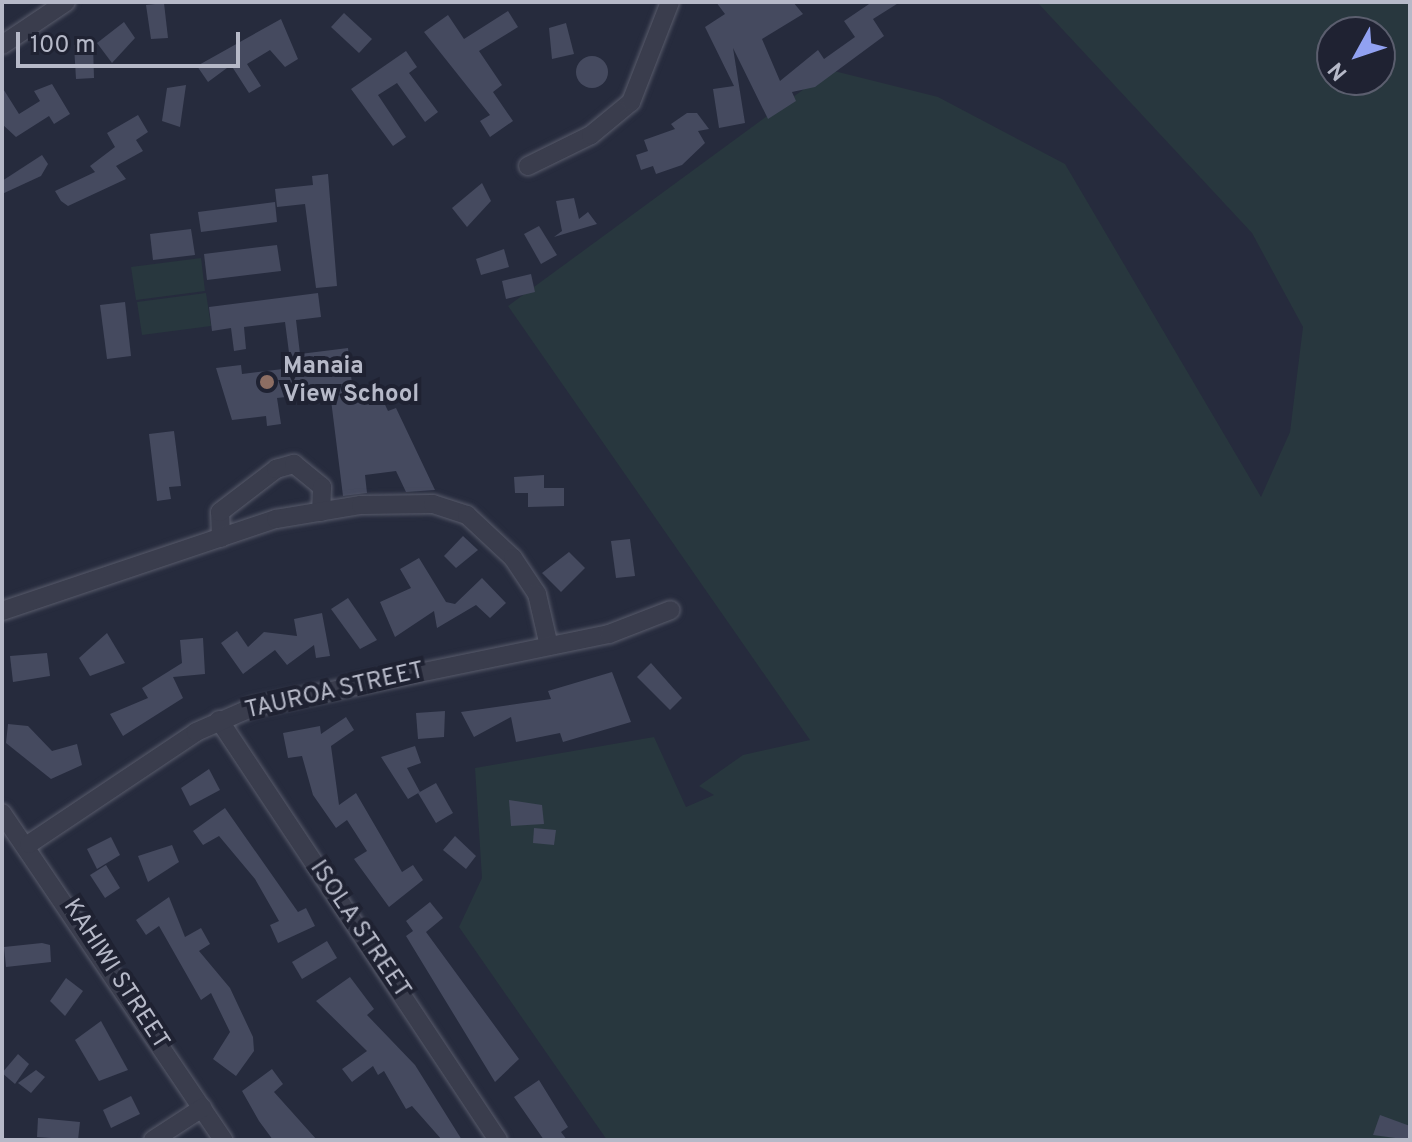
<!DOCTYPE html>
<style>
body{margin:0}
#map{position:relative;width:1412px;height:1142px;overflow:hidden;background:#262b3d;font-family:Overpass,sans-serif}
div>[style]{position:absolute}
.green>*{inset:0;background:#28373e}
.building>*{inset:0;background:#454a5f}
.round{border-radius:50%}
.roads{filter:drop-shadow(0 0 2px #585b6b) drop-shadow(0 0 2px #585b6b)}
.minor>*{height:18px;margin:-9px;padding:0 9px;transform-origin:9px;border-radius:9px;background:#3a3d4d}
.dots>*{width:22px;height:22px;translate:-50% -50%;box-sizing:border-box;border:4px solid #1f2232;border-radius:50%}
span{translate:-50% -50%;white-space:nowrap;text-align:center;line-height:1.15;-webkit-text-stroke:8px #1f2232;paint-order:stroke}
.poi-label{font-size:24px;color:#b6b9c8;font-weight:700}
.left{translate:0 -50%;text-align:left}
.street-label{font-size:24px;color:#b6b9c8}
.frame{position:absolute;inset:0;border:4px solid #b6b9c8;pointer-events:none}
.north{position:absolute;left:1316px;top:16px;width:80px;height:80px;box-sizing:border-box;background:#1f2232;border:2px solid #5b5e6e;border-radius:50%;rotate:230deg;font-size:22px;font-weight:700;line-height:32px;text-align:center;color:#b6b9c8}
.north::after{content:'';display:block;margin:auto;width:28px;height:36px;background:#91a1f1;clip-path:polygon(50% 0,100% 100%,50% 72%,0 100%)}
.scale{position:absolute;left:16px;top:32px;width:224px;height:36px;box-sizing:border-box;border:4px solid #b6b9c8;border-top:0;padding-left:10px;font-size:24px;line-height:28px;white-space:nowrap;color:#b6b9c8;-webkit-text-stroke:6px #1f2232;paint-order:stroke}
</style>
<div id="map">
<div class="green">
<div style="clip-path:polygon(evenodd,1037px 2px,1410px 2px,1410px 1132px,1399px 1128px,1393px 1140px,607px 1140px,459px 927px,482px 878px,475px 768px,654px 737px,686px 807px,714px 795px,699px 786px,743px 755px,810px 740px,508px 306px,830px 70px,938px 97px,1065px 164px,1261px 497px,1290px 432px,1303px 327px,1252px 233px,1037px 2px,1332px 32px,1380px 32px,1380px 80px,1332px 80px,1332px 32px)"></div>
<div style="clip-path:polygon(201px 258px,205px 291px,136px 300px,131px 267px)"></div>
<div style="clip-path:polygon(206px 293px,211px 326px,142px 335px,137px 302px)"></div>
</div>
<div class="building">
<div style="clip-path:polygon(716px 2px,793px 2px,803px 14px,762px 39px,780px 81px,818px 50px,824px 59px,855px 37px,844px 21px,872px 2px,900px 2px,873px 19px,884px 36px,815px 87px,792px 92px,796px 101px,768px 119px,733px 48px,745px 123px,719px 128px,713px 89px,734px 86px,705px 27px,725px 14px)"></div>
<div style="clip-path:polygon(164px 3px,168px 38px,151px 39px,146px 5px)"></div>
<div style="clip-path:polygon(508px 11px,518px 27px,479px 51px,502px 85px,493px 92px,513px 121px,490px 137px,480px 121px,490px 115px,424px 32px,448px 15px,464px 39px)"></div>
<div style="clip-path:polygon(344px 13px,372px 39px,359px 53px,331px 27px)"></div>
<div style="clip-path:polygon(281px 19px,298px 59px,285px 67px,270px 50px,247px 64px,261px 86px,249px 93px,231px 65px,208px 82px,197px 66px)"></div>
<div style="clip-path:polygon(124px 22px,135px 38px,112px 63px,97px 43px)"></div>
<div style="clip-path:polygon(566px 23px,574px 54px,552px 59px,549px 28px)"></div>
<div style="clip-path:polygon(93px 44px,94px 78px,76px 79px,74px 45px)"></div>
<div style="clip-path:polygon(406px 51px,417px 67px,409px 73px,438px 112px,425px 122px,397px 83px,378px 95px,406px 137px,393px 146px,351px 89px)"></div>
<div class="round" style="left:576px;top:56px;width:32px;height:32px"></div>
<div style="clip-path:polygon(52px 84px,70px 114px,54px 124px,49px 116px,16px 137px,2px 124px,2px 87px,19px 114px,40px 101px,34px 91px)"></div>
<div style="clip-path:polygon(186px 85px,180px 127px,162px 121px,167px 88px)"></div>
<div style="clip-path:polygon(687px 113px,697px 113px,709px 129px,698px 131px,705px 143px,682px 165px,656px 174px,653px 166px,641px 170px,636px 155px,648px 151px,644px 140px,675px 129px,671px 124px)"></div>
<div style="clip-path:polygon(138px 115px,148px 132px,136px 140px,143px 151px,116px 166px,126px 179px,68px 206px,61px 201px,55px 191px,95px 172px,90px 166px,115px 147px,107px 133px)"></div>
<div style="clip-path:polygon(42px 155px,48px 164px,41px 176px,2px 194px,2px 181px)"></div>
<div style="clip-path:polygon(328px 174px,337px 286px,316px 288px,305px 204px,277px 207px,275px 189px,313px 185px,312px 176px)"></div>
<div style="clip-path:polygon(482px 183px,491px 201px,467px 227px,452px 208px)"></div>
<div style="clip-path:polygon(574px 198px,579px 219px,588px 212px,597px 224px,554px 237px,562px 231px,556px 201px)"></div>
<div style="clip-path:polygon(275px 202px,277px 222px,201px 232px,198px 212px)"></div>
<div style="clip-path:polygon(539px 226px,557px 255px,541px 264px,524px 234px)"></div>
<div style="clip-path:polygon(191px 229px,195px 255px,153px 260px,150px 234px)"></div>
<div style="clip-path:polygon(277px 245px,281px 271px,207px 280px,204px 254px)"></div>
<div style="clip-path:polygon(504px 249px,509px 267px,481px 275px,476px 259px)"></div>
<div style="clip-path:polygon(531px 274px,535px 292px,506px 299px,502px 281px)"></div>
<div style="clip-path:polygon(318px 293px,321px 317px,296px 320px,300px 354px,348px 348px,354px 402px,378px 390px,388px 411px,396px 408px,435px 490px,406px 492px,396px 471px,365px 475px,367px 493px,343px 496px,330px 392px,277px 398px,281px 424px,267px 426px,266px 416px,232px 420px,216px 368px,241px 365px,242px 374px,291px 368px,285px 322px,244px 327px,246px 349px,234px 351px,231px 328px,212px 331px,209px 307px)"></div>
<div style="clip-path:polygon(125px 302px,131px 356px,107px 359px,100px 305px)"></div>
<div style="clip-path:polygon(174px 431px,181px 486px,169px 487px,171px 499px,157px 501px,149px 434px)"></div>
<div style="clip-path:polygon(544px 475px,544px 488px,564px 488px,564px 506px,528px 507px,528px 493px,515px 493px,514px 477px)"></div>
<div style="clip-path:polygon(463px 536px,478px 550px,456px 568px,444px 556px)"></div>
<div style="clip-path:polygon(630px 539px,635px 576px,616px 578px,611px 541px)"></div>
<div style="clip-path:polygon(569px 552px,585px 568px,561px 592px,542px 573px)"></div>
<div style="clip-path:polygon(419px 558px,446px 602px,455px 604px,482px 578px,506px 603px,490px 618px,476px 605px,437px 628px,434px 611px,395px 637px,380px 602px,411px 588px,400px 569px)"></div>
<div style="clip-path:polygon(348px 598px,377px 640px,360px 649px,331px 609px)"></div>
<div style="clip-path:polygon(322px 613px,330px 656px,316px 658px,314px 645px,287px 665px,275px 650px,243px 674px,221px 643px,237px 631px,248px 647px,264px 632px,297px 636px,294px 619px)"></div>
<div style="clip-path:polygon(107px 633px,125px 663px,90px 676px,79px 658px)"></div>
<div style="clip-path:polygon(203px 638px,205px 674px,173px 677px,183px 698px,123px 736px,110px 714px,148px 698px,142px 688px,182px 663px,180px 640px)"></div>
<div style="clip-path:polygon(47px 653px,50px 676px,13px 682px,10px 656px)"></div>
<div style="clip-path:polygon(651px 663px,682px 698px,670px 710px,637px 677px)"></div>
<div style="clip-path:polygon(612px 672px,631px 722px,563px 742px,560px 733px,516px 742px,511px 717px,474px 737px,461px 712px,551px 699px,548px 691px)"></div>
<div style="clip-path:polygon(445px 711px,444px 737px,418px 739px,416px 713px)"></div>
<div style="clip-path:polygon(346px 717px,354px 730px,331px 746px,339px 805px,356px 793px,402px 872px,413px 865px,423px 880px,389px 907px,354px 859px,367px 851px,347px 820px,336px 828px,313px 795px,302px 756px,288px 758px,283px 733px,320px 726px,321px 734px)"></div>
<div style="clip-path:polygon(8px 724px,28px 726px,52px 751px,77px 744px,82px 765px,51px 779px,6px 743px)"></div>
<div style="clip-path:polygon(415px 746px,421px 763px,407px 768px,420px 792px,408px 799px,381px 757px)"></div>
<div style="clip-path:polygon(209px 769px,220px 790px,190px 806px,181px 788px)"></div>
<div style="clip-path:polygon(436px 783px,453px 813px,436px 823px,418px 793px)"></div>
<div style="clip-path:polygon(509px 800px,542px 805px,544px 824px,511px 826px)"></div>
<div style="clip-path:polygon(225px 808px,298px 912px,306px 908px,315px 926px,278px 943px,270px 925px,279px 921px,255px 879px,219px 836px,203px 845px,193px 831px)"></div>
<div style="clip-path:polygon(534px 828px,556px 830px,554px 845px,533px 843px)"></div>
<div style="clip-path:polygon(455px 836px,476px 856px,466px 869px,443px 850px)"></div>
<div style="clip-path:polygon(111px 837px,120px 855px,97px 869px,87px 849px)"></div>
<div style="clip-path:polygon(172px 845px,179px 862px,148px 882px,138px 856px)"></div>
<div style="clip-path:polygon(106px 865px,120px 888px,105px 898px,90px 875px)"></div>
<div style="clip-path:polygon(169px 897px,185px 937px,201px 928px,210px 944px,199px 951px,230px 988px,253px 1037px,254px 1051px,236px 1076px,213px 1059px,230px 1032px,211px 993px,201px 1000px,159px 926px,146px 935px,136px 920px)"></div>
<div style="clip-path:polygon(430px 902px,443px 918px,426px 932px,519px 1059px,495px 1082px,406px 936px,413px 931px,406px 921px)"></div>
<div style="clip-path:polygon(327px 941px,337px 958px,302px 979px,292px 962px)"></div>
<div style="clip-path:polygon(42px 943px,50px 945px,51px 962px,6px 967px,4px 947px)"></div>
<div style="clip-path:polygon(350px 977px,374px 1009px,367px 1015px,415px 1065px,462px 1140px,442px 1140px,412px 1106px,406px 1109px,384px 1071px,378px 1075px,373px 1066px,352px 1082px,342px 1069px,367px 1051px,316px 1001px)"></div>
<div style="clip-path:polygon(66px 978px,83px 991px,65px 1016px,50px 1001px)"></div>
<div style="clip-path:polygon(101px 1021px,128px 1070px,99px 1081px,75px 1040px)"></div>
<div style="clip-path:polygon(18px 1054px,29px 1064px,15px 1084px,2px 1073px)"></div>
<div style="clip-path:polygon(272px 1069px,283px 1084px,274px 1092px,317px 1140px,273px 1140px,259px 1121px,242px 1091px)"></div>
<div style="clip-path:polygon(36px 1070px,45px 1077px,31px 1093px,18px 1083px)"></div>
<div style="clip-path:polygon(539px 1080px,568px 1127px,561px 1132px,567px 1140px,544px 1140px,514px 1097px)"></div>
<div style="clip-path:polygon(131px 1096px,140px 1114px,111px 1128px,103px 1110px)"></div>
<div style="clip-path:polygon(1380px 1115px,1410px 1126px,1410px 1140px,1373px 1135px)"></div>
<div style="clip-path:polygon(38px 1118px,80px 1122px,78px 1140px,37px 1137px)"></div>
</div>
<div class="roads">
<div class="minor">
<div style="left:2px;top:45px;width:77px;rotate:-33.9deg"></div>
<div style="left:528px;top:166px;width:70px;rotate:-26.2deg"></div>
<div style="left:591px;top:135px;width:52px;rotate:-39.5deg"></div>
<div style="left:631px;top:102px;width:107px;rotate:-68.7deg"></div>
<div style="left:221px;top:538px;width:26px;rotate:-92deg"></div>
<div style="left:220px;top:512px;width:71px;rotate:-37.5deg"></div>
<div style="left:276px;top:469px;width:19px;rotate:-16deg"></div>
<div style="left:294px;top:464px;width:36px;rotate:39deg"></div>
<div style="left:322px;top:487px;width:25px;rotate:92deg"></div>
<div style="left:2px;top:611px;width:289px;rotate:-18.6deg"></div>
<div style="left:276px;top:519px;width:86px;rotate:-9.4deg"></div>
<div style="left:361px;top:505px;width:72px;rotate:-0.8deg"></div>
<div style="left:433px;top:504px;width:36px;rotate:18deg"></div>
<div style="left:467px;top:515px;width:63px;rotate:43.1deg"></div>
<div style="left:513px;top:558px;width:43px;rotate:56.3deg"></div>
<div style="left:537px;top:594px;width:53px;rotate:77deg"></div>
<div style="left:219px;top:720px;width:504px;rotate:56.4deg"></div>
<div style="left:2px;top:813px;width:395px;rotate:55.9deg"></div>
<div style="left:29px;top:844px;width:201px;rotate:-33.8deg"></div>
<div style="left:196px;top:732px;width:62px;rotate:-23.7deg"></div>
<div style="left:253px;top:707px;width:363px;rotate:-11.6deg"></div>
<div style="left:609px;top:634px;width:66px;rotate:-21.2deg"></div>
<div style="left:153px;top:1140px;width:59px;rotate:-33.1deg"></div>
</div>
</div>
<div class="dots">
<div style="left:267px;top:382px;background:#8d6e63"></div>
</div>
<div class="poi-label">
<span class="left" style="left:283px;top:382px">Manaia<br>View School</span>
</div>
<div class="street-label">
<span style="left:335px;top:692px;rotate:-13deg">TAUROA STREET</span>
<span style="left:359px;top:930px;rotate:56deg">ISOLA STREET</span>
<span style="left:115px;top:975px;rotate:57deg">KAHIWI STREET</span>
</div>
<div class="frame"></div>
<div class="north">N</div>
<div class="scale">100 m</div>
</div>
